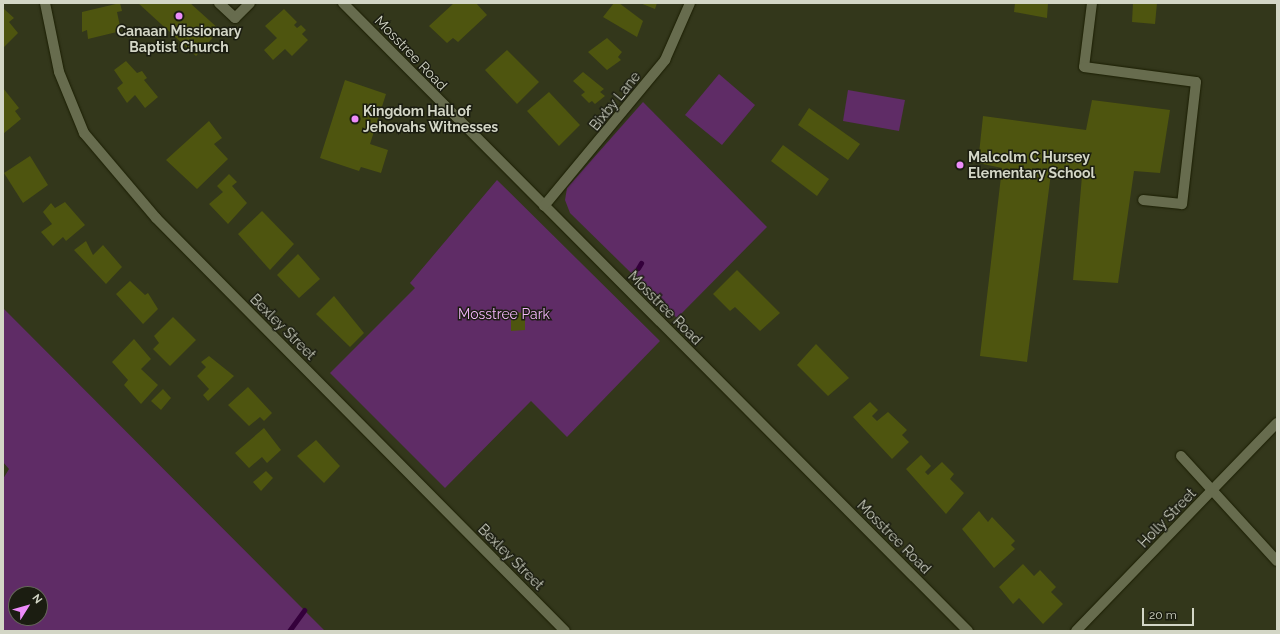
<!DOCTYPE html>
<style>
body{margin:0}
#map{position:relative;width:1280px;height:634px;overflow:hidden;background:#33371b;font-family:Raleway,sans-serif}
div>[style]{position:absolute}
.green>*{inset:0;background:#5f2c66}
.stream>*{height:5px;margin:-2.5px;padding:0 2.5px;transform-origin:2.5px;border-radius:2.5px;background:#34003b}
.building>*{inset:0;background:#4e550f}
.roads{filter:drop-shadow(0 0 1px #1b1e03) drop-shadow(0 0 1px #1b1e03)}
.minor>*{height:10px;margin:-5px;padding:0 5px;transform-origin:5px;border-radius:5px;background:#676c4e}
.dots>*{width:11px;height:11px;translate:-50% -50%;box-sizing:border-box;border:2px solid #1b1d11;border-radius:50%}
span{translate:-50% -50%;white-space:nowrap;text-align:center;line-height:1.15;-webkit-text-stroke:3px #1b1d11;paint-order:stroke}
.poi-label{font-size:14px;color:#d3d6c6;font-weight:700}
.left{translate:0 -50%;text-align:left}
.street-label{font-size:14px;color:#d3d6c6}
.park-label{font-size:14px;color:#f3b6fa}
.frame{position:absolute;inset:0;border:4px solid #d3d6c6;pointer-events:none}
.north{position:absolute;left:8px;top:586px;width:40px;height:40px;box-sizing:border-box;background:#1b1d11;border:1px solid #656759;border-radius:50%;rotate:53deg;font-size:11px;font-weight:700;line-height:16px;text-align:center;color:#d3d6c6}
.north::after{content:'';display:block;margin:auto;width:14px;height:18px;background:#ed8cfa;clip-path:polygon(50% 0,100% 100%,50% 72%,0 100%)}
.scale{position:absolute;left:1142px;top:608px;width:52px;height:18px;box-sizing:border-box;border:2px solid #d3d6c6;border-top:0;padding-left:5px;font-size:12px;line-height:14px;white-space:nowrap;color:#d3d6c6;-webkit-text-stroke:3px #1b1d11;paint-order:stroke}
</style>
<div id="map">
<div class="green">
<div style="clip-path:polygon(719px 74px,755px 105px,722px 145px,685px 115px)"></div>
<div style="clip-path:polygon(848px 90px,905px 100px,899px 131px,843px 121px)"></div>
<div style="clip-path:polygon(643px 102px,767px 227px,677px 318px,570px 213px,565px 200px,567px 188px)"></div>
<div style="clip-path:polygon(497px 180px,660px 341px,567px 437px,531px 401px,445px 488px,330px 373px,415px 288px,410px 283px)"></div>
<div style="clip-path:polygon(evenodd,3px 308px,304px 610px,325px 631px,3px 631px,3px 479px,9px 469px,3px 462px,3px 308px,16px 594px,40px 594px,40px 618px,16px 618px,16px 594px)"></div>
</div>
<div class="stream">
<div style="left:638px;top:268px;width:6px;rotate:-59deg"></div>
<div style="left:289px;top:631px;width:26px;rotate:-54deg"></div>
</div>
<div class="building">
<div style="clip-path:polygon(120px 3px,122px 11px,117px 12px,121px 31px,88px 39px,87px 30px,82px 32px,82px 12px)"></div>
<div style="clip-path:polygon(138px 3px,190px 3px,220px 30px,196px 56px)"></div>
<div style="clip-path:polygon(454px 3px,476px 3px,487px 15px,458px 42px,453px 38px,447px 43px,429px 26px)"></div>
<div style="clip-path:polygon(614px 3px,619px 3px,643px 21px,637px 37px,603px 17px)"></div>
<div style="clip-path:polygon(640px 3px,657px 3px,655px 9px)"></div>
<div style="clip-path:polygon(1015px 3px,1048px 3px,1047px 18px,1014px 12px)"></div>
<div style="clip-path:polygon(1133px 3px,1157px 3px,1155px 24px,1132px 22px)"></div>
<div style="clip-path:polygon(3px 8px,14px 18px,9px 22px,18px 33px,3px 48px)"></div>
<div style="clip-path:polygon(284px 9px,297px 22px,294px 25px,297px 28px,301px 25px,306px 30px,302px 34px,308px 40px,292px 56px,285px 49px,273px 60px,264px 50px,277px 38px,265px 26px)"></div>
<div style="clip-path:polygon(607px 38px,622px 52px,618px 57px,621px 60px,607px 70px,588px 52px)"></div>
<div style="clip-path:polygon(507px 50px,539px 82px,517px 104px,485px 70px)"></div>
<div style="clip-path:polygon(126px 61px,137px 73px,142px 71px,147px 78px,144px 80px,158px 97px,145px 108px,135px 95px,127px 103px,117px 88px,123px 83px,114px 70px)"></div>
<div style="clip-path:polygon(583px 72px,604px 89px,600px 92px,605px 96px,595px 104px,592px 101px,589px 103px,581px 95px,585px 92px,573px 81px)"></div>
<div style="clip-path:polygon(345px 80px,386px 94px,370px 144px,388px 150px,381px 173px,361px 167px,359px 171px,320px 158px)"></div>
<div style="clip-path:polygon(3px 88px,19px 108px,15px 111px,21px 119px,3px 134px)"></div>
<div style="clip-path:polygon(549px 92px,580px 125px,559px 146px,527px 111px)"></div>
<div style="clip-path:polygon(1092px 100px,1170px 110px,1160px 173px,1134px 171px,1118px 283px,1073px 280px,1082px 176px,1051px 173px,1027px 362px,980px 356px,1002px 168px,978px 163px,983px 116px,1086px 130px)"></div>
<div style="clip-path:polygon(809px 108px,860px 144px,848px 160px,798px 125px)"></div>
<div style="clip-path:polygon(209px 121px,222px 138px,214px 144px,228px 159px,197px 189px,166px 160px)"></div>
<div style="clip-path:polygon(783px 145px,829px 179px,817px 196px,771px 161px)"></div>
<div style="clip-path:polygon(30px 156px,48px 185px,23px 203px,4px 173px)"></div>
<div style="clip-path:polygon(229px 174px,237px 182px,232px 186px,247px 203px,228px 224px,209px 204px,223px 192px,217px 186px)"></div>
<div style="clip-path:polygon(65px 202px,85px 225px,66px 241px,63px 237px,53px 246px,41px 232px,52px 224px,43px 212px,51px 203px,55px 208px)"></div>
<div style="clip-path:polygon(262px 211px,294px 244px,270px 270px,238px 234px)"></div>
<div style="clip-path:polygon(86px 241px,93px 255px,103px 245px,122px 267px,106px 284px,74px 250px)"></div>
<div style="clip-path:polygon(298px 254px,320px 279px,299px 298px,277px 275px)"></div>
<div style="clip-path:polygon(737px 270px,780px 313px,760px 331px,735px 307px,730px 311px,713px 294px)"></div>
<div style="clip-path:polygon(130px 281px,145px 295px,148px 293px,158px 309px,143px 324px,116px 294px)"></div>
<div style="clip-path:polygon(334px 296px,364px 333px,350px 347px,316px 314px)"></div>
<div style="clip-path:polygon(511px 312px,525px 313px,525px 330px,511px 331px)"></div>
<div style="clip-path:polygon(173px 317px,196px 340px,170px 366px,153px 349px,159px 343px,154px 336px)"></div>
<div style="clip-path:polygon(134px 339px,151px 359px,141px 369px,158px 385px,141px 404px,124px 385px,128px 380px,112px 362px)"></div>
<div style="clip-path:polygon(816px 344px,849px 378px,828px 396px,797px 365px)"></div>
<div style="clip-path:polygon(209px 356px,234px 376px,208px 401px,203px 395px,209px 389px,197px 376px,206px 367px,201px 362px)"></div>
<div style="clip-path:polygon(248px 387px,272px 413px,264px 421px,260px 417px,249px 426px,228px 405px)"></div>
<div style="clip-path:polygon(163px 389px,171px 398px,161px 410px,151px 401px)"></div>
<div style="clip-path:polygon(870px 402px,878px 410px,872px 416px,877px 421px,888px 412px,907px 430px,902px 435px,909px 442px,892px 459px,853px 417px)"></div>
<div style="clip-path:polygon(264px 428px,281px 450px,267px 463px,262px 457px,249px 468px,235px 453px)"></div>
<div style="clip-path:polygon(316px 440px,340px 466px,324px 483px,297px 456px)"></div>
<div style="clip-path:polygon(921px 455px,931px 466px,925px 472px,928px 475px,942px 462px,954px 474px,950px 479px,964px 493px,946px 514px,906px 469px)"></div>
<div style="clip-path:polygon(266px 471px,273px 478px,261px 491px,253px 482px)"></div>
<div style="clip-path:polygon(979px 511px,988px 522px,992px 517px,1015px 541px,1011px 545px,1015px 549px,994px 568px,962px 529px)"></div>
<div style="clip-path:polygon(1023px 564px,1034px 576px,1040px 570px,1056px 587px,1051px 592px,1063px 604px,1043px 624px,1019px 598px,1013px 604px,999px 587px)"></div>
</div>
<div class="roads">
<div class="minor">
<div style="left:45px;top:3px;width:70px;rotate:78.5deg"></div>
<div style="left:59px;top:72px;width:66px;rotate:67.7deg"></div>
<div style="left:84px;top:133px;width:111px;rotate:49.7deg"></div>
<div style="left:156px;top:218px;width:581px;rotate:45.28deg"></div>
<div style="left:219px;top:3px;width:22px;rotate:43deg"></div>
<div style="left:235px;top:18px;width:21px;rotate:-45deg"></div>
<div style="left:343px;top:3px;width:886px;rotate:45.14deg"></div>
<div style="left:1092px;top:3px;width:64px;rotate:97.1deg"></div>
<div style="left:1084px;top:67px;width:113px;rotate:7.6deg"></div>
<div style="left:1196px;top:82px;width:123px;rotate:96.5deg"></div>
<div style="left:1182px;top:204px;width:39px;rotate:-174deg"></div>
<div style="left:544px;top:206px;width:190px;rotate:-50.3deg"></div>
<div style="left:665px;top:60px;width:62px;rotate:-66.3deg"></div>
<div style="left:1181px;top:456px;width:142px;rotate:47.6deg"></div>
<div style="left:1076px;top:631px;width:289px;rotate:-46deg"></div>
</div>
</div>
<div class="dots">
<div style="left:179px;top:16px;background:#ed8cfa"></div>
<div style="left:355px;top:119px;background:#ed8cfa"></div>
<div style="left:960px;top:165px;background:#ed8cfa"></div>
</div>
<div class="poi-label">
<span style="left:179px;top:39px">Canaan Missionary<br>Baptist Church</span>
<span class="left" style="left:363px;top:119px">Kingdom Hall of<br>Jehovahs Witnesses</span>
<span class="left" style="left:968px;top:165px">Malcolm C Hursey<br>Elementary School</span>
</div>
<div class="street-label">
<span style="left:411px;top:53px;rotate:46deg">Mosstree Road</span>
<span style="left:615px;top:101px;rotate:-51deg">Bixby Lane</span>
<span style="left:665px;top:308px;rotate:45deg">Mosstree Road</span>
<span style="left:283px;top:327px;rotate:45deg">Bexley Street</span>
<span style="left:1167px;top:518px;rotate:-46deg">Holly Street</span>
<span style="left:894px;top:537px;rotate:45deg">Mosstree Road</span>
<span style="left:511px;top:557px;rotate:45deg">Bexley Street</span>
</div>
<div class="park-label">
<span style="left:504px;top:314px">Mosstree Park</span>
</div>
<div class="frame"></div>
<div class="north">N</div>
<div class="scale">20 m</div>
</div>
